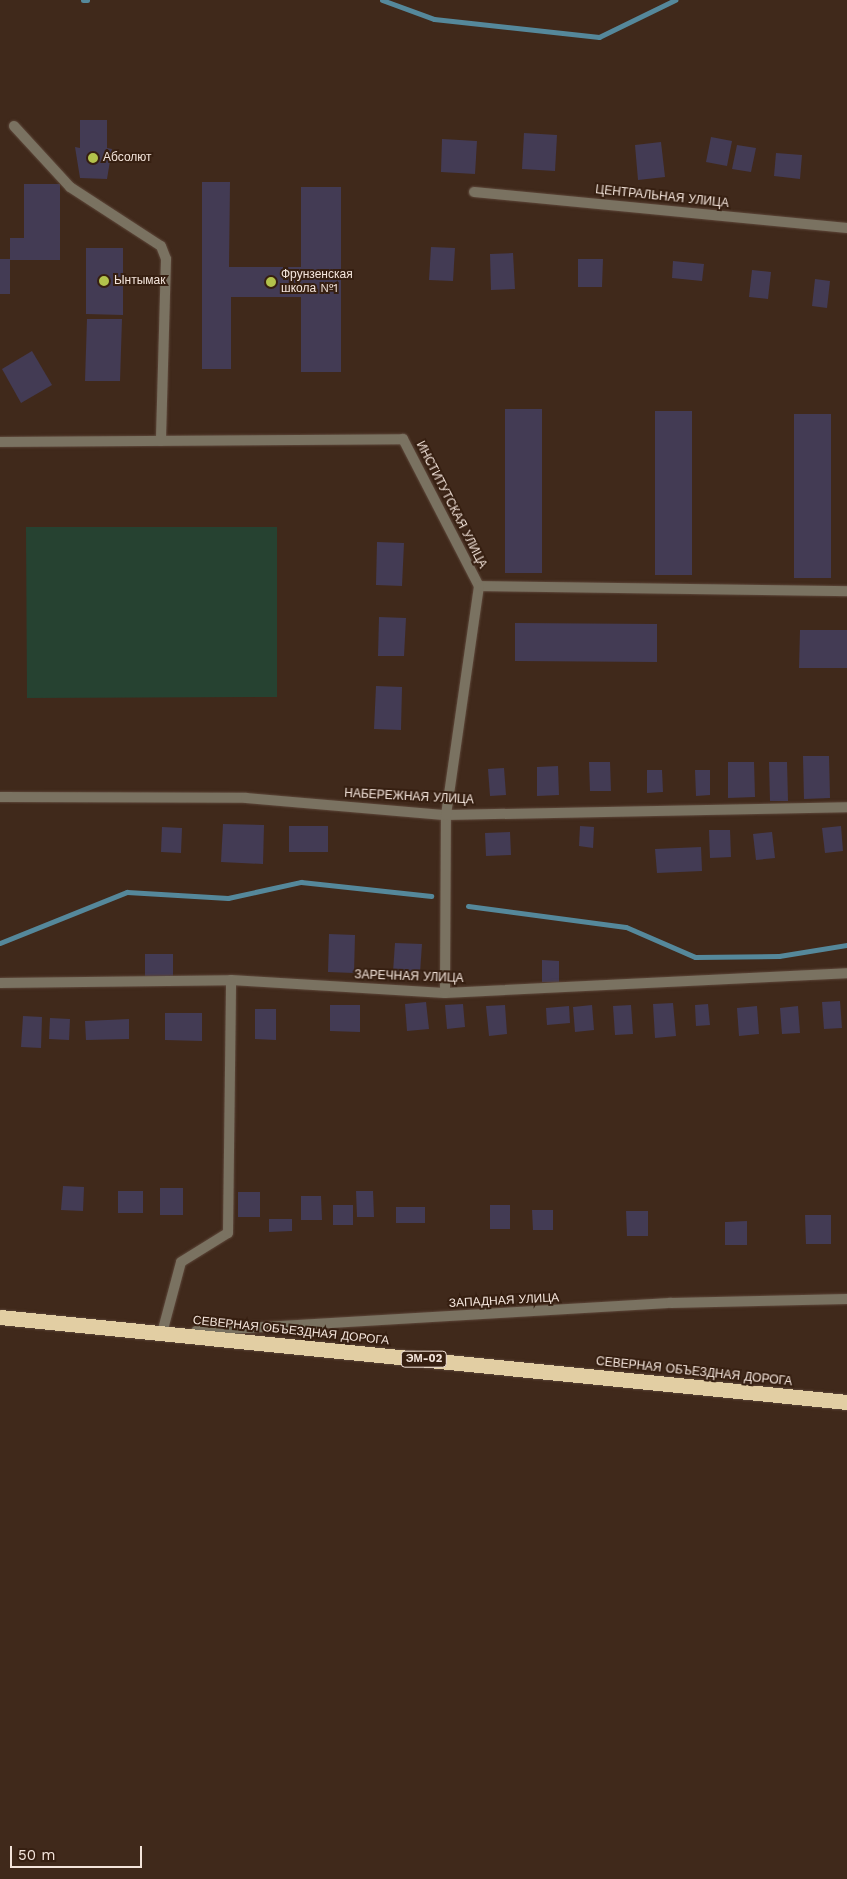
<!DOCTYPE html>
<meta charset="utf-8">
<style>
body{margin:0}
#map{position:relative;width:847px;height:1879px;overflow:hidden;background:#40291b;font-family:"Work Sans",sans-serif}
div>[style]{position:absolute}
.green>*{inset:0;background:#264231}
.stream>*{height:5px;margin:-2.5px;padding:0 2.5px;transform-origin:2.5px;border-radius:2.5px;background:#55889b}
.building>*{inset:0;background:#433b54}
.roads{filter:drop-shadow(0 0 1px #5d473a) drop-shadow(0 0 1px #5d473a)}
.street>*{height:10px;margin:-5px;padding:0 5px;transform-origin:5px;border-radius:5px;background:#7a7261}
.highway>*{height:15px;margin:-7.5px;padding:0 7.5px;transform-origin:7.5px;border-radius:7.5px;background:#e2cea3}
.dots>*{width:14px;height:14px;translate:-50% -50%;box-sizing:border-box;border:2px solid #361f11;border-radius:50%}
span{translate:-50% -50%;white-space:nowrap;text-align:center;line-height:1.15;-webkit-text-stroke:4px #361f11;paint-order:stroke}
.shield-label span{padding:1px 4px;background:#361f11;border:1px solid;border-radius:4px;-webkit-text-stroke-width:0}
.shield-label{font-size:11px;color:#f3e4db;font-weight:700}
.poi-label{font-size:12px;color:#f3e4db}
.left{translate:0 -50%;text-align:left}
.street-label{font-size:12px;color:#f3e4db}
.scale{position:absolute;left:10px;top:1846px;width:132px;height:22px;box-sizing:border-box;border:2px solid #f3e4db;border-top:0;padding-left:6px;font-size:15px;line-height:18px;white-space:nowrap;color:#f3e4db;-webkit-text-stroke:4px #361f11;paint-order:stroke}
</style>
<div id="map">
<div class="green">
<div style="clip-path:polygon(26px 527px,277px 527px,277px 697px,27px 698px)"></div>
</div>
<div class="stream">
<div style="left:83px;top:0;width:4px"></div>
<div style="left:382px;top:0;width:55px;rotate:20.1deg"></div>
<div style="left:434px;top:19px;width:166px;rotate:6.2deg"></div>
<div style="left:599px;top:37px;width:85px;rotate:-26deg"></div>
<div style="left:468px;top:906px;width:159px;rotate:7.6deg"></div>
<div style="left:626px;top:927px;width:75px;rotate:23.5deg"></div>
<div style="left:695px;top:957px;width:84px;rotate:-0.7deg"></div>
<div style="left:779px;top:956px;width:69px;rotate:-9.2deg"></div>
<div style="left:0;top:943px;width:137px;rotate:-21.9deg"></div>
<div style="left:127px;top:892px;width:101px;rotate:3.4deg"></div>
<div style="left:228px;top:898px;width:75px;rotate:-12.4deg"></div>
<div style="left:301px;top:882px;width:131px;rotate:6.1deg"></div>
</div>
<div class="building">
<div style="clip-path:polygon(80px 120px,107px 120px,107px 148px,112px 149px,107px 179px,80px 178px,75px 147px,80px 148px)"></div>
<div style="clip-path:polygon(524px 133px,557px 135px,555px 171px,522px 169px)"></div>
<div style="clip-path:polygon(711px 137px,732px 141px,727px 166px,706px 162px)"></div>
<div style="clip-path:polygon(442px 139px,477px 141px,475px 174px,441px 172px)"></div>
<div style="clip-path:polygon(661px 142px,665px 177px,638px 180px,635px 145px)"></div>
<div style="clip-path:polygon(737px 145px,756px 148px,751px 172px,732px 169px)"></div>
<div style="clip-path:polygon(776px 153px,802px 155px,800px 179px,774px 176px)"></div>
<div style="clip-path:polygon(202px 182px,230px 182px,229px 267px,301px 267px,301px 187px,341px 187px,341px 372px,301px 372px,301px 297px,231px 297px,231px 369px,202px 369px)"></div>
<div style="clip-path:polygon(24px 184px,60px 184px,60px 260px,10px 260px,10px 238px,24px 238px)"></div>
<div style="clip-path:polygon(431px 247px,455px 248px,453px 281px,429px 280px)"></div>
<div style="clip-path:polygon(86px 248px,123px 248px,123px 315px,86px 314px)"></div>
<div style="clip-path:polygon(513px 253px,515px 289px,491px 290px,490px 254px)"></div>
<div style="clip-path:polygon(0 259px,10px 259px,10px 294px,0 294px)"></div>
<div style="clip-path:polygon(578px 259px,603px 259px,602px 287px,578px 287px)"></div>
<div style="clip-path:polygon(673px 261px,704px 264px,702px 281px,672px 278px)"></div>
<div style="clip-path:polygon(752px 270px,771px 272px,768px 299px,749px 297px)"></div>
<div style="clip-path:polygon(815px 279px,830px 281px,827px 308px,812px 306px)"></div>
<div style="clip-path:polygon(87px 319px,122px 319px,120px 381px,85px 381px)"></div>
<div style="clip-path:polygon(32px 351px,52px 385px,21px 403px,2px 369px)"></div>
<div style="clip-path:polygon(505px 409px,542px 409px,542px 573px,505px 573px)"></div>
<div style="clip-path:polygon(655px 411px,692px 411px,692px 575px,655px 575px)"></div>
<div style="clip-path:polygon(794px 414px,831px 414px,831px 578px,794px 578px)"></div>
<div style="clip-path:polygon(377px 542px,404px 543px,402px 586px,376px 585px)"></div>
<div style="clip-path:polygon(379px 617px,406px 618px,404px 656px,378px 656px)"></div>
<div style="clip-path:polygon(515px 623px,657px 624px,657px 662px,515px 661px)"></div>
<div style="clip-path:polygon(800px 630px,847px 630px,847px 668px,799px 668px)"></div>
<div style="clip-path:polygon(376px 686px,402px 687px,401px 730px,374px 729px)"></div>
<div style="clip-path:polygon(803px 756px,829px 756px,830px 798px,804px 799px)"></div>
<div style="clip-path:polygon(589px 762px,610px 762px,611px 791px,590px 791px)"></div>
<div style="clip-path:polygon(728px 762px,754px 762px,755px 797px,728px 798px)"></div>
<div style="clip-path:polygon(769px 762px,787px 762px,788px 801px,770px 801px)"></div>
<div style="clip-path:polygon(558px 766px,559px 795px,537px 796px,537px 767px)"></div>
<div style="clip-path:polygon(504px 768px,506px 795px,490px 796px,488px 769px)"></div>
<div style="clip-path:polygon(647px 770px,662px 770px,663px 792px,647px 793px)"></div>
<div style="clip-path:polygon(695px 770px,710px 770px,710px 795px,696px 796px)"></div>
<div style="clip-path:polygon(223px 824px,264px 825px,263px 864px,221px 862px)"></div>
<div style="clip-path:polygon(289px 826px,328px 826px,328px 852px,289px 852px)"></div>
<div style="clip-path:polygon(580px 826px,594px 827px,593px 848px,579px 846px)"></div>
<div style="clip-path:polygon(841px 826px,843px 851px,825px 853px,822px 828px)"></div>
<div style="clip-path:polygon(162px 827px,182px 828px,181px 853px,161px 852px)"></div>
<div style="clip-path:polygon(709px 830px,730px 830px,731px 857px,710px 858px)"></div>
<div style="clip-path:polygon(510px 832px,511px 855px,486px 856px,485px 833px)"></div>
<div style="clip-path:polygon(772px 832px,775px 858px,756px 860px,753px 834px)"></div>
<div style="clip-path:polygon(701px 847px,702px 871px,657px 873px,655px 849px)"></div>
<div style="clip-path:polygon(329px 934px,355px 935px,354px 973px,328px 972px)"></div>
<div style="clip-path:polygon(395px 943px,422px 944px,420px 973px,393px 972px)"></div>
<div style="clip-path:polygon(145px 954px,173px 954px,173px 976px,145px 976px)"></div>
<div style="clip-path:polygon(542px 960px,559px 961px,559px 982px,542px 982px)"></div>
<div style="clip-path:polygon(840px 1001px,842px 1028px,824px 1029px,822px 1002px)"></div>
<div style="clip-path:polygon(426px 1002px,429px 1029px,407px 1031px,405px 1004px)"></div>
<div style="clip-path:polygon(673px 1003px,676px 1036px,655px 1038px,653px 1004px)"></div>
<div style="clip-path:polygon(463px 1004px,465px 1027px,447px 1029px,445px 1005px)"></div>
<div style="clip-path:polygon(708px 1004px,710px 1025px,696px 1026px,695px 1005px)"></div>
<div style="clip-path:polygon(330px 1005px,360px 1005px,360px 1032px,330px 1031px)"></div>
<div style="clip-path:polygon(505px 1005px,507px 1034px,489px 1036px,486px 1006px)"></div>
<div style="clip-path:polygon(592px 1005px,594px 1030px,575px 1032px,573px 1007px)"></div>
<div style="clip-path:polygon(631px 1005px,633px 1034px,615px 1035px,613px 1006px)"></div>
<div style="clip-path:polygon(569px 1006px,570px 1023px,547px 1025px,546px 1008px)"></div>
<div style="clip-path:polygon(757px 1006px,759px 1034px,739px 1036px,737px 1008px)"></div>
<div style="clip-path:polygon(798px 1006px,800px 1033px,782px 1034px,780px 1008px)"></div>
<div style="clip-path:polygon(255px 1009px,276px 1009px,276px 1040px,255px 1039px)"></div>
<div style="clip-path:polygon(165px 1013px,202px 1013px,202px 1041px,165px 1040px)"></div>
<div style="clip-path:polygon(23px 1016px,42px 1017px,41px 1048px,21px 1047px)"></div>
<div style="clip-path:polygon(50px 1018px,70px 1019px,69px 1040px,49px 1039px)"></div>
<div style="clip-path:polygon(129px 1019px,129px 1039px,86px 1040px,85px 1021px)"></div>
<div style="clip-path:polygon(63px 1186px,84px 1187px,83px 1211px,61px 1210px)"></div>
<div style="clip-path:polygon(160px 1188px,183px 1188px,183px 1215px,160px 1215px)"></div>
<div style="clip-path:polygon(118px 1191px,143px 1191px,143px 1213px,118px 1213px)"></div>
<div style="clip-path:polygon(356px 1191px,373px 1191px,374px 1217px,357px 1217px)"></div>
<div style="clip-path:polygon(238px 1192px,260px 1192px,260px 1217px,238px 1217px)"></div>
<div style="clip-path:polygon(301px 1196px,321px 1196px,322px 1220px,301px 1220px)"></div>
<div style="clip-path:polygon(333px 1205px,353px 1205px,353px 1225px,333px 1225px)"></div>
<div style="clip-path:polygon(490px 1205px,510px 1205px,510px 1229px,490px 1229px)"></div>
<div style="clip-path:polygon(396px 1207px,425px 1207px,425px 1223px,396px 1223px)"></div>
<div style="clip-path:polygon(532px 1210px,553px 1210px,553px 1230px,533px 1230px)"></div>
<div style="clip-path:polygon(626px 1211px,648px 1211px,648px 1236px,627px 1236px)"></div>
<div style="clip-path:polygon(805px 1215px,831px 1215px,831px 1244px,806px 1244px)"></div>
<div style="clip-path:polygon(269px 1219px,292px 1219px,292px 1231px,269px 1232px)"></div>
<div style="clip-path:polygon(747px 1221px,747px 1245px,725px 1245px,725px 1222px)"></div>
</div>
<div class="roads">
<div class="street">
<div style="left:14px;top:126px;width:83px;rotate:47.4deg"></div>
<div style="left:70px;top:187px;width:108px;rotate:33deg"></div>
<div style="left:161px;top:246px;width:14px;rotate:69deg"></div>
<div style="left:166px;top:259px;width:182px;rotate:91.6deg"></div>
<div style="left:474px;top:192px;width:375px;rotate:5.5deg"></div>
<div style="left:0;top:442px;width:403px;rotate:-0.4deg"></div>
<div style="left:403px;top:439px;width:165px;rotate:62.7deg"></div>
<div style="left:479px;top:586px;width:368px;rotate:0.8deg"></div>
<div style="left:0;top:797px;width:246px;rotate:0.2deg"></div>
<div style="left:246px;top:798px;width:201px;rotate:4.9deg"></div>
<div style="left:446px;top:815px;width:401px;rotate:-1.1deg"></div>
<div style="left:0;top:983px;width:231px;rotate:-0.7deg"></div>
<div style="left:231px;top:980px;width:214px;rotate:3.5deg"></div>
<div style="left:445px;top:993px;width:402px;rotate:-2.8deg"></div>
<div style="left:445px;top:993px;width:178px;rotate:-89.7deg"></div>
<div style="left:446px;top:815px;width:231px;rotate:-81.8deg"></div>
<div style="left:196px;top:1331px;width:476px;rotate:-3.4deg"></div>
<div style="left:671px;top:1303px;width:176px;rotate:-1.3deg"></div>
<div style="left:167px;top:1333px;width:5px;rotate:180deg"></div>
<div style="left:162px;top:1333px;width:73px;rotate:-75deg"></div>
<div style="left:181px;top:1262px;width:55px;rotate:-31.7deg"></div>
<div style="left:228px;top:1233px;width:253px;rotate:-89.3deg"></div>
</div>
<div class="highway">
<div style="left:0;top:1317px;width:851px;rotate:5.73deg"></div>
</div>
</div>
<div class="dots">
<div style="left:93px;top:158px;background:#b3c24b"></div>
<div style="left:104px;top:281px;background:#b3c24b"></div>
<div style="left:271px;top:282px;background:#b3c24b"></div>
</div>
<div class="shield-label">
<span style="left:424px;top:1359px">ЭМ-02</span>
</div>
<div class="poi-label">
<span class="left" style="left:103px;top:158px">Абсолют</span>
<span class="left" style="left:281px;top:282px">Фрунзенская<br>школа №1</span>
<span class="left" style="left:114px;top:281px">Ынтымак</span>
</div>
<div class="street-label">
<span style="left:662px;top:197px;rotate:6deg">ЦЕНТРАЛЬНАЯ УЛИЦА</span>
<span style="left:451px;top:505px;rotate:63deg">ИНСТИТУТСКАЯ УЛИЦА</span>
<span style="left:409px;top:797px;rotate:3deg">НАБЕРЕЖНАЯ УЛИЦА</span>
<span style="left:409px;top:977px;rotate:2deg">ЗАРЕЧНАЯ УЛИЦА</span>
<span style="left:504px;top:1301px;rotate:-3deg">ЗАПАДНАЯ УЛИЦА</span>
<span style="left:291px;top:1331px;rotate:6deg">СЕВЕРНАЯ ОБЪЕЗДНАЯ ДОРОГА</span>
<span style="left:694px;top:1372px;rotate:6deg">СЕВЕРНАЯ ОБЪЕЗДНАЯ ДОРОГА</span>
</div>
<div class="scale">50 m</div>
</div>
